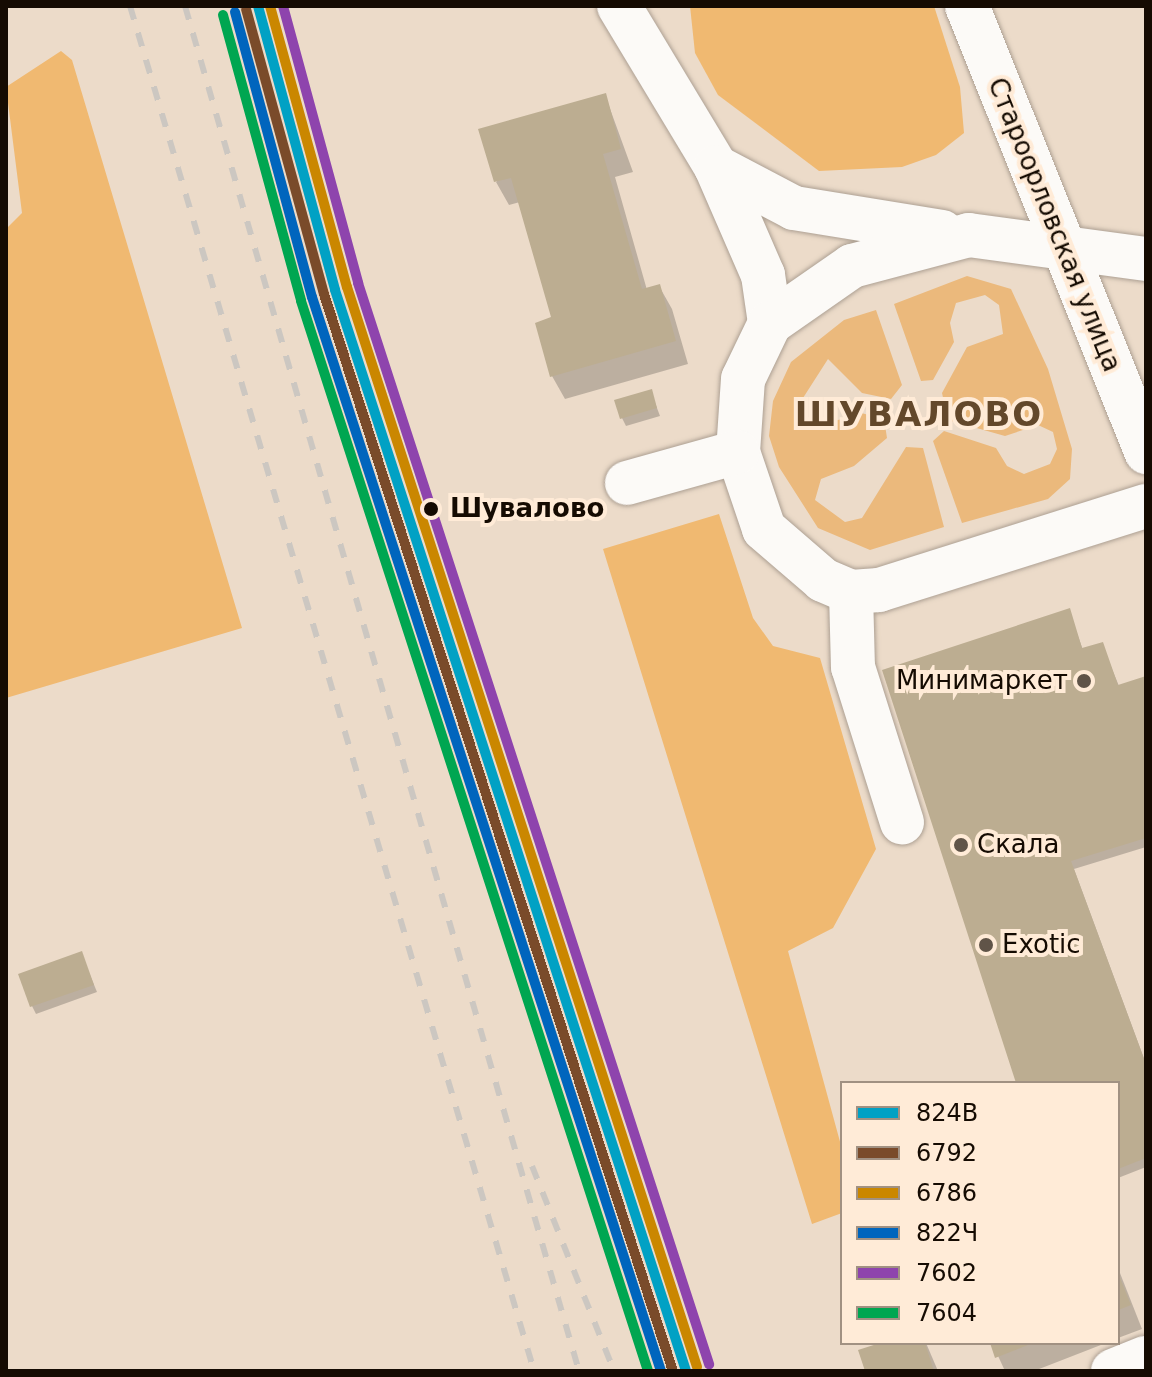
<!DOCTYPE html>
<meta charset="utf-8">
<style>
body{margin:0}
#map{position:relative;width:1152px;height:1377px;overflow:hidden;background:#ecdbc9;font-family:"DejaVu Sans",sans-serif}
div>[style]{position:absolute}
.green>*{inset:0;background:#ebb97c}
.forest>*{inset:0;background:#f0b971}
.shadow>*{inset:0;background:#0003}
.building>*{inset:0;background:#bcad91}
.roads{filter:drop-shadow(0 0 2px #ada093) drop-shadow(0 0 2px #ada093)}
.minor>*{height:44px;margin:-22px;padding:0 22px;transform-origin:22px;border-radius:22px;background:#fcfaf7}
.rail>*{height:6px;margin-top:-3px;transform-origin:0;background:repeating-linear-gradient(90deg,#ccc7c1 0 14px,transparent 0 28px)}
.rail-1>*{height:10px;margin:-5px;padding:0 5px;transform-origin:5px;border-radius:5px;background:#01a1c4}
.rail-2>*{height:10px;margin:-5px;padding:0 5px;transform-origin:5px;border-radius:5px;background:#7a4b2a}
.rail-3>*{height:10px;margin:-5px;padding:0 5px;transform-origin:5px;border-radius:5px;background:#ca8700}
.rail-4>*{height:10px;margin:-5px;padding:0 5px;transform-origin:5px;border-radius:5px;background:#0065bd}
.rail-5>*{height:10px;margin:-5px;padding:0 5px;transform-origin:5px;border-radius:5px;background:#8e44ad}
.rail-6>*{height:10px;margin:-5px;padding:0 5px;transform-origin:5px;border-radius:5px;background:#00a651}
.dots>*{width:22px;height:22px;translate:-50% -50%;box-sizing:border-box;border:4px solid #ffebd7;border-radius:50%}
span{translate:-50% -50%;white-space:nowrap;text-align:center;line-height:1.15;-webkit-text-stroke:8px #ffebd7;paint-order:stroke}
.street-label{font-size:26px;color:#150b02}
.stop-label{font-size:26px;color:#150b02;font-weight:700}
.left{translate:0 -50%;text-align:left}
.poi-label{font-size:26px;color:#150b02}
.right{translate:-100% -50%;text-align:right}
.district-label{font-size:34px;color:#63482b;font-weight:700;letter-spacing:2px}
.frame{position:absolute;inset:0;border:8px solid #150b02;pointer-events:none}
.legend{position:absolute;left:840px;top:1081px;width:280px;height:264px;box-sizing:border-box;background:#ffebd7;border:2px solid #a19182;margin:0;padding:10px 14px;list-style:none;font-size:24px;color:#150b02}
.legend li{display:flex;align-items:center;gap:16px;height:40px}
.legend b{width:40px;border:2px solid #a19182}
</style>
<div id="map">
<div class="green">
<div style="clip-path:polygon(967px 276px,1011px 289px,1048px 369px,1072px 449px,1070px 479px,1048px 499px,962px 523px,933px 441px,944px 431px,996px 448px,1007px 466px,1024px 474px,1050px 464px,1057px 449px,1053px 432px,1038px 425px,1005px 436px,948px 420px,942px 393px,967px 347px,1003px 334px,999px 305px,985px 295px,956px 303px,950px 323px,954px 342px,933px 380px,921px 381px,894px 304px)"></div>
<div style="clip-path:polygon(876px 310px,902px 385px,891px 399px,862px 393px,828px 359px,803px 398px,807px 420px,816px 424px,843px 419px,850px 410px,884px 419px,887px 438px,854px 466px,821px 479px,815px 500px,845px 522px,862px 518px,906px 447px,923px 448px,944px 527px,870px 550px,818px 528px,779px 467px,769px 436px,773px 401px,791px 362px,844px 320px)"></div>
</div>
<div class="forest">
<div style="clip-path:polygon(690px 6px,934px 6px,960px 87px,964px 133px,936px 155px,902px 167px,819px 171px,718px 95px,695px 53px)"></div>
<div style="clip-path:polygon(61px 51px,72px 60px,242px 628px,6px 698px,6px 229px,22px 213px,6px 87px)"></div>
<div style="clip-path:polygon(719px 514px,753px 618px,773px 646px,820px 658px,876px 849px,833px 928px,788px 951px,842px 1149px,842px 1213px,812px 1224px,603px 549px)"></div>
</div>
<div class="shadow">
<div style="clip-path:polygon(605px 95px,633px 172px,615px 177px,647px 290px,659px 286px,672px 309px,688px 364px,565px 399px,552px 376px,554px 319px,520px 202px,509px 205px,496px 182px)"></div>
<div style="clip-path:polygon(651px 392px,660px 416px,626px 426px,622px 418px)"></div>
<div style="clip-path:polygon(1069px 611px,1083px 650px,1102px 645px,1119px 686px,1146px 678px,1146px 847px,1074px 869px,1146px 1064px,1146px 1167px,1118px 1178px,1118px 1083px,1018px 1083px)"></div>
<div style="clip-path:polygon(81px 953px,97px 992px,36px 1014px,32px 1006px)"></div>
<div style="clip-path:polygon(1118px 1268px,1142px 1329px,1118px 1338px)"></div>
<div style="clip-path:polygon(886px 1343px,926px 1343px,938px 1371px,867px 1371px)"></div>
<div style="clip-path:polygon(992px 1343px,1106px 1343px,1034px 1371px,1005px 1371px)"></div>
</div>
<div class="building">
<div style="clip-path:polygon(606px 93px,621px 149px,603px 154px,642px 289px,660px 284px,676px 341px,550px 377px,535px 323px,551px 317px,511px 178px,494px 182px,478px 129px)"></div>
<div style="clip-path:polygon(652px 389px,657px 408px,620px 419px,614px 400px)"></div>
<div style="clip-path:polygon(1070px 608px,1082px 648px,1103px 642px,1118px 685px,1146px 676px,1146px 838px,1071px 861px,1146px 1064px,1146px 1158px,1118px 1169px,1118px 1083px,1016px 1083px,882px 670px)"></div>
<div style="clip-path:polygon(82px 951px,94px 985px,30px 1007px,18px 974px)"></div>
<div style="clip-path:polygon(1118px 1273px,1131px 1305px,1118px 1310px)"></div>
<div style="clip-path:polygon(880px 1343px,925px 1343px,934px 1371px,865px 1371px,858px 1350px)"></div>
<div style="clip-path:polygon(990px 1343px,1033px 1343px,995px 1358px)"></div>
</div>
<div class="roads">
<div class="minor">
<div style="left:619px;top:6px;width:188px;rotate:58.9deg"></div>
<div style="left:716px;top:167px;width:118px;rotate:66.5deg"></div>
<div style="left:763px;top:275px;width:49px;rotate:81.7deg"></div>
<div style="left:967px;top:6px;width:481px;rotate:68.1deg"></div>
<div style="left:716px;top:167px;width:88px;rotate:27.7deg"></div>
<div style="left:794px;top:208px;width:150px;rotate:9.2deg"></div>
<div style="left:1146px;top:259px;width:179px;rotate:-172.3deg"></div>
<div style="left:969px;top:235px;width:121px;rotate:165.2deg"></div>
<div style="left:852px;top:266px;width:100px;rotate:145.2deg"></div>
<div style="left:770px;top:323px;width:62px;rotate:115.7deg"></div>
<div style="left:743px;top:379px;width:73px;rotate:93.9deg"></div>
<div style="left:738px;top:452px;width:81px;rotate:71.3deg"></div>
<div style="left:764px;top:529px;width:78px;rotate:40.8deg"></div>
<div style="left:823px;top:580px;width:30px;rotate:23deg"></div>
<div style="left:851px;top:592px;width:28px;rotate:-4deg"></div>
<div style="left:879px;top:590px;width:280px;rotate:-17.5deg"></div>
<div style="left:627px;top:483px;width:115px;rotate:-15.6deg"></div>
<div style="left:851px;top:592px;width:75px;rotate:88.5deg"></div>
<div style="left:853px;top:667px;width:163px;rotate:72.5deg"></div>
<div style="left:1113px;top:1371px;width:35px;rotate:-22deg"></div>
</div>
</div>
<div class="rail">
<div style="left:130px;top:6px;width:1424px;rotate:73.51deg"></div>
<div style="left:185px;top:6px;width:1421px;rotate:73.9deg"></div>
<div style="left:532px;top:1166px;width:221px;rotate:68.2deg"></div>
</div>
<div class="rail-1">
<div style="left:258px;top:6px;width:294px;rotate:74.8deg"></div>
<div style="left:335px;top:290px;width:1137px;rotate:72.01deg"></div>
</div>
<div class="rail-2">
<div style="left:246px;top:9px;width:295px;rotate:74.7deg"></div>
<div style="left:324px;top:294px;width:1132px;rotate:72.05deg"></div>
</div>
<div class="rail-3">
<div style="left:270px;top:6px;width:291px;rotate:74.7deg"></div>
<div style="left:347px;top:287px;width:1135px;rotate:72.04deg"></div>
</div>
<div class="rail-4">
<div style="left:235px;top:12px;width:295px;rotate:74.9deg"></div>
<div style="left:312px;top:297px;width:1129px;rotate:72deg"></div>
</div>
<div class="rail-5">
<div style="left:283px;top:6px;width:287px;rotate:74.8deg"></div>
<div style="left:358px;top:283px;width:1137px;rotate:72.01deg"></div>
</div>
<div class="rail-6">
<div style="left:223px;top:15px;width:296px;rotate:74.7deg"></div>
<div style="left:301px;top:301px;width:1125px;rotate:72.03deg"></div>
</div>
<div class="dots">
<div style="left:431px;top:509px;background:#150b02"></div>
<div style="left:1084px;top:681px;background:#605448"></div>
<div style="left:961px;top:845px;background:#605448"></div>
<div style="left:986px;top:945px;background:#605448"></div>
</div>
<div class="street-label">
<span style="left:1054px;top:225px;rotate:68deg">Староорловская улица</span>
</div>
<div class="stop-label">
<span class="left" style="left:450px;top:509px">Шувалово</span>
</div>
<div class="poi-label">
<span class="right" style="left:1068px;top:681px">Минимаркет</span>
<span class="left" style="left:977px;top:845px">Скала</span>
<span class="left" style="left:1002px;top:945px">Exotic</span>
</div>
<div class="district-label">
<span style="left:919px;top:415px">ШУВАЛОВО</span>
</div>
<div class="frame"></div>
<ul class="legend">
<li><b style="height:10px;background:#01a1c4"></b>824В</li>
<li><b style="height:10px;background:#7a4b2a"></b>6792</li>
<li><b style="height:10px;background:#ca8700"></b>6786</li>
<li><b style="height:10px;background:#0065bd"></b>822Ч</li>
<li><b style="height:10px;background:#8e44ad"></b>7602</li>
<li><b style="height:10px;background:#00a651"></b>7604</li>
</ul>
</div>
